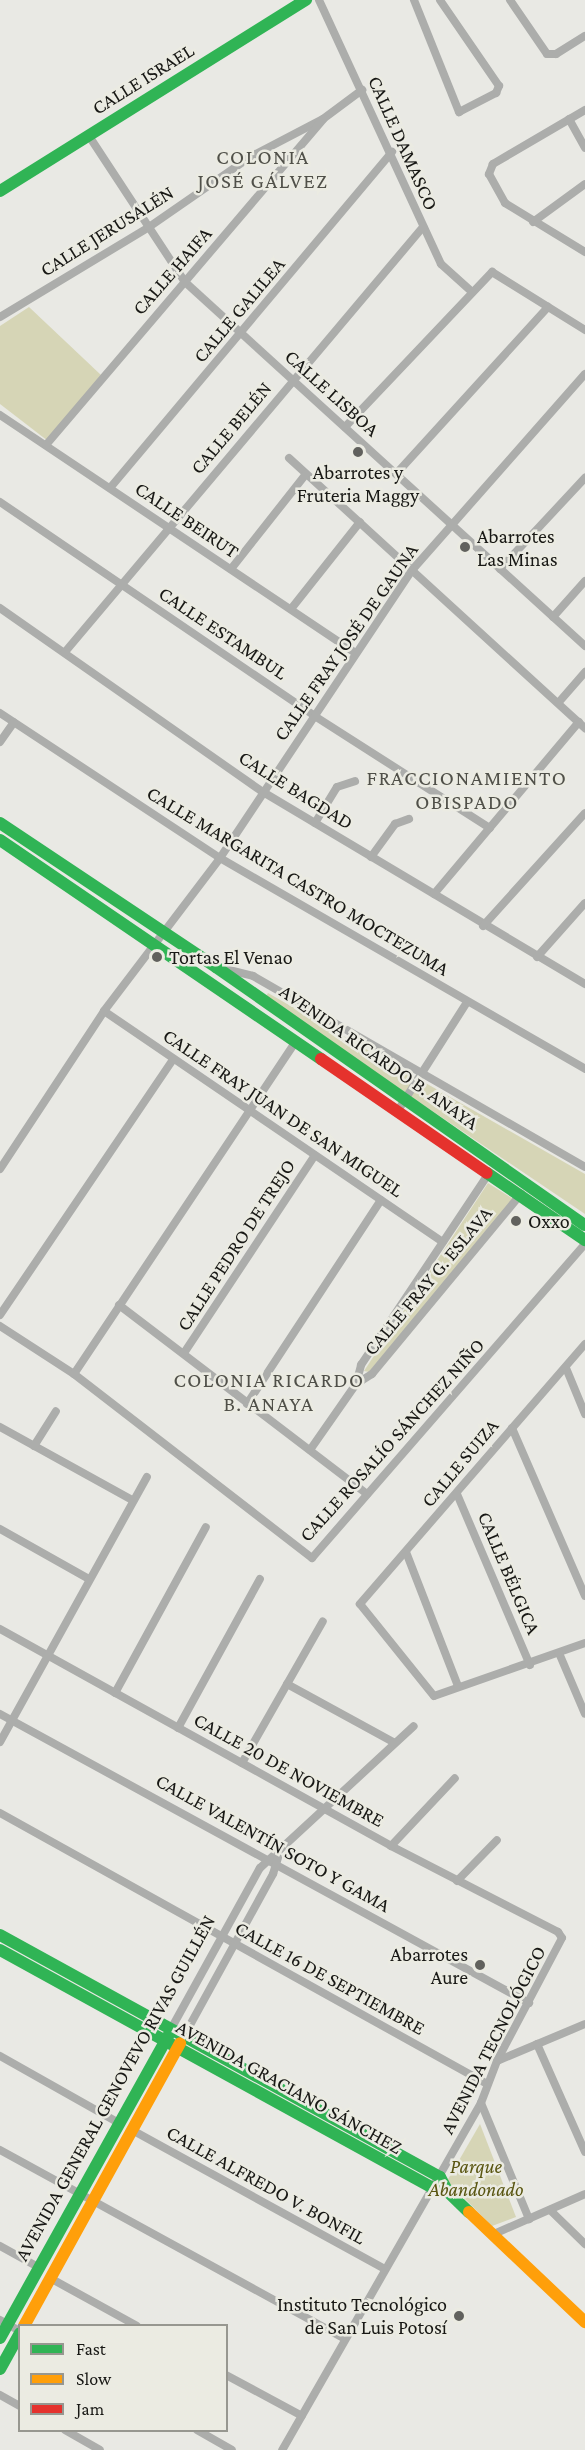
<!DOCTYPE html>
<meta charset="utf-8">
<style>
body{margin:0}
#map{position:relative;width:585px;height:2450px;overflow:hidden;background:#e9e9e4;font-family:"Crimson Pro",serif}
div>[style]{position:absolute}
.green>*{inset:0;background:#d6d5b6}
.street>*{height:8px;margin:-4px;padding:0 4px;transform-origin:4px;border-radius:4px;background:#acadab}
.fast>*{height:12px;margin:-6px;padding:0 6px;transform-origin:6px;border-radius:6px;background:#30b455}
.slow>*{height:12px;margin:-6px;padding:0 6px;transform-origin:6px;border-radius:6px;background:#ff9f0a}
.jam>*{height:12px;margin:-6px;padding:0 6px;transform-origin:6px;border-radius:6px;background:#e5322d}
.dots>*{width:16px;height:16px;translate:-50% -50%;box-sizing:border-box;border:3px solid #ebebe2;border-radius:50%}
span{translate:-50% -50%;white-space:nowrap;text-align:center;line-height:1.15;-webkit-text-stroke:5px #ebebe2;paint-order:stroke}
.street-label{font-size:20px;color:#181815}
.poi-label{font-size:20px;color:#181815}
.left{translate:0 -50%;text-align:left}
.right{translate:-100% -50%;text-align:right}
.park-label{font-size:20px;color:#595511;font-style:italic}
.neighbourhood-label{font-size:21px;color:#505049;letter-spacing:1.5px}
.legend{position:absolute;left:18px;top:2324px;width:210px;height:108px;box-sizing:border-box;background:#ebebe2;border:2px solid #979790;margin:0;padding:8px 10px;list-style:none;font-size:18px;color:#181815}
.legend li{display:flex;align-items:center;gap:12px;height:30px}
.legend b{width:30px;border:2px solid #979790}
</style>
<div id="map">
<div class="green">
<div style="clip-path:polygon(29px 307px,101px 375px,48px 441px,0 404px,0 326px)"></div>
<div style="clip-path:polygon(268px 993px,585px 1174px,585px 1214px,265px 998px)"></div>
<div style="clip-path:polygon(488px 1183px,513px 1199px,369px 1372px,364px 1371px)"></div>
<div style="clip-path:polygon(480px 2124px,516px 2217px,492px 2226px,447px 2181px)"></div>
</div>
<div class="street">
<div style="left:319px;top:0;width:291px;rotate:65.2deg"></div>
<div style="left:441px;top:264px;width:40px;rotate:42deg"></div>
<div style="left:414px;top:0;width:121px;rotate:68.1deg"></div>
<div style="left:459px;top:112px;width:42px;rotate:-27.2deg"></div>
<div style="left:496px;top:93px;width:8px;rotate:-67deg"></div>
<div style="left:499px;top:86px;width:104px;rotate:-124.5deg"></div>
<div style="left:510px;top:0;width:65px;rotate:55.6deg"></div>
<div style="left:547px;top:54px;width:9px"></div>
<div style="left:556px;top:54px;width:34px;rotate:-32deg"></div>
<div style="left:585px;top:110px;width:107px;rotate:149.6deg"></div>
<div style="left:493px;top:164px;width:11px;rotate:112deg"></div>
<div style="left:489px;top:174px;width:33px;rotate:61deg"></div>
<div style="left:505px;top:203px;width:94px;rotate:31.5deg"></div>
<div style="left:569px;top:119px;width:33px;rotate:61deg"></div>
<div style="left:89px;top:136px;width:175px;rotate:56.7deg"></div>
<div style="left:185px;top:282px;width:541px;rotate:42.3deg"></div>
<div style="left:533px;top:222px;width:64px;rotate:-36.2deg"></div>
<div style="left:0;top:317px;width:174px;rotate:-31.1deg"></div>
<div style="left:149px;top:227px;width:123px;rotate:-34.7deg"></div>
<div style="left:250px;top:157px;width:82px;rotate:-27.5deg"></div>
<div style="left:323px;top:119px;width:49px;rotate:-36.6deg"></div>
<div style="left:0;top:415px;width:428px;rotate:33.8deg"></div>
<div style="left:345px;top:427px;width:214px;rotate:-46.5deg"></div>
<div style="left:492px;top:272px;width:110px;rotate:31.9deg"></div>
<div style="left:46px;top:445px;width:428px;rotate:-49.6deg"></div>
<div style="left:289px;top:458px;width:401px;rotate:42.4deg"></div>
<div style="left:396px;top:474px;width:226px;rotate:-47.7deg"></div>
<div style="left:110px;top:488px;width:439px;rotate:-50deg"></div>
<div style="left:0;top:502px;width:379px;rotate:34.2deg"></div>
<div style="left:313px;top:715px;width:210px;rotate:32.6deg"></div>
<div style="left:231px;top:569px;width:121px;rotate:-51.7deg"></div>
<div style="left:500px;top:569px;width:125px;rotate:-47deg"></div>
<div style="left:0;top:608px;width:321px;rotate:35deg"></div>
<div style="left:263px;top:792px;width:375px;rotate:30.8deg"></div>
<div style="left:291px;top:609px;width:111px;rotate:-51.6deg"></div>
<div style="left:553px;top:617px;width:48px;rotate:-48.4deg"></div>
<div style="left:65px;top:652px;width:556px;rotate:-49.89deg"></div>
<div style="left:559px;top:702px;width:40px;rotate:-49deg"></div>
<div style="left:0;top:713px;width:263px;rotate:33.4deg"></div>
<div style="left:220px;top:858px;width:422px;rotate:30deg"></div>
<div style="left:0;top:742px;width:24px;rotate:-55deg"></div>
<div style="left:315px;top:823px;width:42px;rotate:-58.6deg"></div>
<div style="left:337px;top:787px;width:19px;rotate:-18deg"></div>
<div style="left:371px;top:857px;width:41px;rotate:-54deg"></div>
<div style="left:395px;top:824px;width:15px;rotate:-20deg"></div>
<div style="left:434px;top:894px;width:225px;rotate:-49.9deg"></div>
<div style="left:483px;top:926px;width:152px;rotate:-47.9deg"></div>
<div style="left:537px;top:957px;width:72px;rotate:-48.4deg"></div>
<div style="left:221px;top:968px;width:33px;rotate:14deg"></div>
<div style="left:253px;top:976px;width:383px;rotate:29.9deg"></div>
<div style="left:104px;top:1011px;width:410px;rotate:34.3deg"></div>
<div style="left:397px;top:1112px;width:130px;rotate:-57.5deg"></div>
<div style="left:0;top:1169px;width:189px;rotate:-56.6deg"></div>
<div style="left:104px;top:1011px;width:192px;rotate:-52.8deg"></div>
<div style="left:220px;top:858px;width:348px;rotate:-56.3deg"></div>
<div style="left:413px;top:569px;width:260px;rotate:-48.6deg"></div>
<div style="left:119px;top:1305px;width:312px;rotate:37.3deg"></div>
<div style="left:0;top:1315px;width:309px;rotate:-55.9deg"></div>
<div style="left:0;top:1326px;width:88px;rotate:33deg"></div>
<div style="left:74px;top:1374px;width:301px;rotate:37.7deg"></div>
<div style="left:312px;top:1558px;width:416px;rotate:-49deg"></div>
<div style="left:585px;top:1344px;width:344px;rotate:130.9deg"></div>
<div style="left:360px;top:1604px;width:118px;rotate:51.2deg"></div>
<div style="left:434px;top:1696px;width:160px;rotate:-19.3deg"></div>
<div style="left:184px;top:1353px;width:237px;rotate:-56.5deg"></div>
<div style="left:566px;top:1368px;width:50px;rotate:67.6deg"></div>
<div style="left:74px;top:1374px;width:399px;rotate:-56.3deg"></div>
<div style="left:356px;top:1384px;width:19px;rotate:-32deg"></div>
<div style="left:372px;top:1374px;width:234px;rotate:-50.4deg"></div>
<div style="left:247px;top:1404px;width:244px;rotate:-56.7deg"></div>
<div style="left:0;top:1427px;width:151px;rotate:28.9deg"></div>
<div style="left:512px;top:1428px;width:183px;rotate:66.5deg"></div>
<div style="left:34px;top:1446px;width:41px;rotate:-57.8deg"></div>
<div style="left:310px;top:1450px;width:80px;rotate:-55.1deg"></div>
<div style="left:356px;top:1384px;width:20px;rotate:-75deg"></div>
<div style="left:361px;top:1365px;width:231px;rotate:-56.3deg"></div>
<div style="left:457px;top:1494px;width:186px;rotate:66.9deg"></div>
<div style="left:0;top:1529px;width:102px;rotate:29.3deg"></div>
<div style="left:406px;top:1552px;width:144px;rotate:68.8deg"></div>
<div style="left:0;top:1629px;width:447px;rotate:29deg"></div>
<div style="left:391px;top:1846px;width:188px;rotate:27.2deg"></div>
<div style="left:558px;top:1932px;width:7px;rotate:56deg"></div>
<div style="left:562px;top:1938px;width:139px;rotate:117.9deg"></div>
<div style="left:497px;top:2061px;width:45px;rotate:110.9deg"></div>
<div style="left:481px;top:2103px;width:400px;rotate:119.8deg"></div>
<div style="left:559px;top:1653px;width:66px;rotate:66.9deg"></div>
<div style="left:287px;top:1684px;width:121px;rotate:28.7deg"></div>
<div style="left:115px;top:1693px;width:189px;rotate:-61.3deg"></div>
<div style="left:0;top:1714px;width:603px;rotate:28.65deg"></div>
<div style="left:178px;top:1728px;width:170px;rotate:-61.2deg"></div>
<div style="left:0;top:1742px;width:303px;rotate:-61deg"></div>
<div style="left:242px;top:1763px;width:163px;rotate:-60.3deg"></div>
<div style="left:0;top:1813px;width:557px;rotate:29.09deg"></div>
<div style="left:391px;top:1846px;width:93px;rotate:-46.7deg"></div>
<div style="left:457px;top:1881px;width:57px;rotate:-45.7deg"></div>
<div style="left:171px;top:2029px;width:184px;rotate:-61.1deg"></div>
<div style="left:260px;top:1868px;width:209px;rotate:-42.7deg"></div>
<div style="left:184px;top:2036px;width:185px;rotate:-61.2deg"></div>
<div style="left:273px;top:1874px;width:17px;rotate:-73deg"></div>
<div style="left:537px;top:2044px;width:118px;rotate:66deg"></div>
<div style="left:0;top:2056px;width:137px;rotate:29.4deg"></div>
<div style="left:497px;top:2061px;width:95px;rotate:-22.8deg"></div>
<div style="left:481px;top:2103px;width:126px;rotate:67.5deg"></div>
<div style="left:132px;top:2130px;width:289px;rotate:28.8deg"></div>
<div style="left:0;top:2150px;width:393px;rotate:28.7deg"></div>
<div style="left:550px;top:2210px;width:49px;rotate:44.2deg"></div>
<div style="left:494px;top:2234px;width:99px;rotate:-23.7deg"></div>
<div style="left:0;top:2246px;width:43px;rotate:28.9deg"></div>
<div style="left:50px;top:2278px;width:99px;rotate:28.9deg"></div>
<div style="left:0;top:2320px;width:23px;rotate:29deg"></div>
<div style="left:226px;top:2375px;width:86px;rotate:28.3deg"></div>
<div style="left:0;top:2395px;width:23px;rotate:29deg"></div>
<div style="left:65px;top:2430px;width:40px;rotate:29.7deg"></div>
<div style="left:197px;top:2430px;width:40px;rotate:29.7deg"></div>
</div>
<div class="fast">
<div style="left:0;top:191px;width:361px;rotate:-32deg"></div>
<div style="left:0;top:823px;width:260px;rotate:33.7deg"></div>
<div style="left:216px;top:967px;width:450px;rotate:35deg"></div>
<div style="left:0;top:840px;width:389px;rotate:34.3deg"></div>
<div style="left:487px;top:1173px;width:119px;rotate:34.4deg"></div>
<div style="left:0;top:1935px;width:502px;rotate:28.81deg"></div>
<div style="left:440px;top:2177px;width:17px;rotate:62deg"></div>
<div style="left:448px;top:2192px;width:29px;rotate:44deg"></div>
<div style="left:0;top:1950px;width:494px;rotate:28.8deg"></div>
<div style="left:433px;top:2188px;width:16px;rotate:15deg"></div>
<div style="left:0;top:2338px;width:346px;rotate:-60.9deg"></div>
<div style="left:0;top:2369px;width:41px;rotate:-60.9deg"></div>
</div>
<div class="slow">
<div style="left:469px;top:2212px;width:160px;rotate:43.5deg"></div>
<div style="left:24px;top:2326px;width:323px;rotate:-61.1deg"></div>
</div>
<div class="jam">
<div style="left:321px;top:1059px;width:201px;rotate:34.5deg"></div>
</div>
<div class="dots">
<div style="left:358px;top:452px;background:#61615d"></div>
<div style="left:465px;top:547px;background:#61615d"></div>
<div style="left:157px;top:957px;background:#61615d"></div>
<div style="left:516px;top:1221px;background:#61615d"></div>
<div style="left:480px;top:1965px;background:#61615d"></div>
<div style="left:459px;top:2316px;background:#61615d"></div>
</div>
<div class="street-label">
<span style="left:143px;top:79px;rotate:-32deg">CALLE ISRAEL</span>
<span style="left:403px;top:143px;rotate:66deg">CALLE DAMASCO</span>
<span style="left:107px;top:231px;rotate:-32deg">CALLE JERUSALÉN</span>
<span style="left:172px;top:271px;rotate:-49deg">CALLE HAIFA</span>
<span style="left:239px;top:310px;rotate:-50deg">CALLE GALILEA</span>
<span style="left:332px;top:393px;rotate:42deg">CALLE LISBOA</span>
<span style="left:231px;top:428px;rotate:-50deg">CALLE BELÉN</span>
<span style="left:187px;top:520px;rotate:34deg">CALLE BEIRUT</span>
<span style="left:223px;top:633px;rotate:34deg">CALLE ESTAMBUL</span>
<span style="left:346px;top:642px;rotate:-55deg">CALLE FRAY JOSÉ DE GAUNA</span>
<span style="left:296px;top:790px;rotate:32deg">CALLE BAGDAD</span>
<span style="left:298px;top:881px;rotate:31deg">CALLE MARGARITA CASTRO MOCTEZUMA</span>
<span style="left:379px;top:1057px;rotate:35deg">AVENIDA RICARDO B. ANAYA</span>
<span style="left:283px;top:1113px;rotate:34deg">CALLE FRAY JUAN DE SAN MIGUEL</span>
<span style="left:236px;top:1245px;rotate:-57deg">CALLE PEDRO DE TREJO</span>
<span style="left:428px;top:1281px;rotate:-50deg">CALLE FRAY G. ESLAVA</span>
<span style="left:392px;top:1440px;rotate:-48deg">CALLE ROSALÍO SÁNCHEZ NIÑO</span>
<span style="left:460px;top:1463px;rotate:-50deg">CALLE SUIZA</span>
<span style="left:509px;top:1573px;rotate:67deg">CALLE BÉLGICA</span>
<span style="left:289px;top:1770px;rotate:29deg">CALLE 20 DE NOVIEMBRE</span>
<span style="left:273px;top:1843px;rotate:29deg">CALLE VALENTÍN SOTO Y GAMA</span>
<span style="left:330px;top:1978px;rotate:29deg">CALLE 16 DE SEPTIEMBRE</span>
<span style="left:493px;top:2040px;rotate:-63deg">AVENIDA TECNOLÓGICO</span>
<span style="left:289px;top:2087px;rotate:29deg">AVENIDA GRACIANO SÁNCHEZ</span>
<span style="left:115px;top:2088px;rotate:-61deg">AVENIDA GENERAL GENOVEVO RIVAS GUILLÉN</span>
<span style="left:266px;top:2185px;rotate:29deg">CALLE ALFREDO V. BONFIL</span>
</div>
<div class="poi-label">
<span style="left:358px;top:484px">Abarrotes y<br>Fruteria Maggy</span>
<span class="left" style="left:477px;top:548px">Abarrotes<br>Las Minas</span>
<span class="left" style="left:169px;top:957px">Tortas El Venao</span>
<span class="left" style="left:528px;top:1221px">Oxxo</span>
<span class="right" style="left:468px;top:1966px">Abarrotes<br>Aure</span>
<span class="right" style="left:447px;top:2316px">Instituto Tecnológico<br>de San Luis Potosí</span>
</div>
<div class="park-label">
<span style="left:476px;top:2178px">Parque<br>Abandonado</span>
</div>
<div class="neighbourhood-label">
<span style="left:263px;top:169px">COLONIA<br>JOSÉ GÁLVEZ</span>
<span style="left:467px;top:790px">FRACCIONAMIENTO<br>OBISPADO</span>
<span style="left:269px;top:1392px">COLONIA RICARDO<br>B. ANAYA</span>
</div>
<ul class="legend">
<li><b style="height:8px;background:#30b455"></b>Fast</li>
<li><b style="height:8px;background:#ff9f0a"></b>Slow</li>
<li><b style="height:8px;background:#e5322d"></b>Jam</li>
</ul>
</div>
